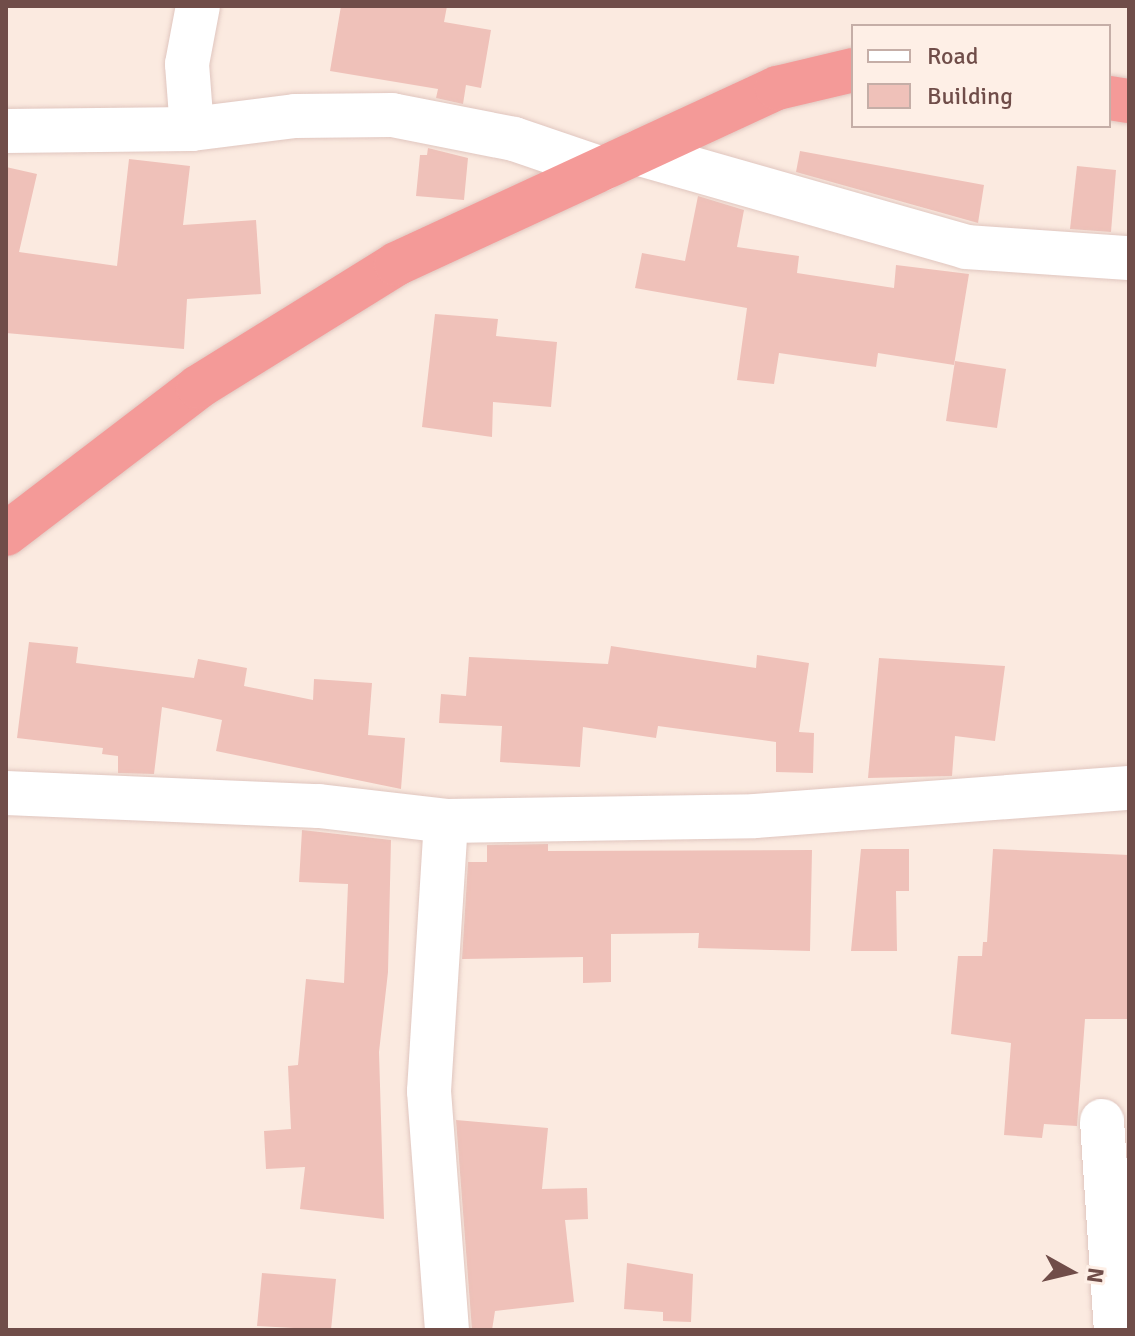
<!DOCTYPE html>
<style>
body{margin:0}
#map{position:relative;width:1135px;height:1336px;overflow:hidden;background:#fbeae0;font-family:Signika,sans-serif}
div>[style]{position:absolute}
.building>*{inset:0;background:#efc1b9}
.roads{filter:drop-shadow(0 0 2px #e0c6bf) drop-shadow(0 0 2px #e0c6bf)}
.street>*{height:44px;margin:-22px;padding:0 22px;transform-origin:22px;border-radius:22px;background:#fff}
.highway>*{height:44px;margin:-22px;padding:0 22px;transform-origin:22px;border-radius:22px;background:#f49a98}
span{translate:-50% -50%;white-space:nowrap;text-align:center;line-height:1.15;-webkit-text-stroke:8px #feefe6;paint-order:stroke}
.frame{position:absolute;inset:0;border:8px solid #704d49;pointer-events:none}
.legend{position:absolute;left:851px;top:24px;width:260px;height:104px;box-sizing:border-box;background:#feefe6;border:2px solid #c5aea7;margin:0;padding:10px 14px;list-style:none;font-size:24px;color:#704d49}
.legend li{display:flex;align-items:center;gap:16px;height:40px}
.legend b{width:40px;border:2px solid #c5aea7}
.north{position:absolute;left:1031px;top:1232px;width:80px;height:80px;-webkit-text-stroke:6px #feefe6;paint-order:stroke;rotate:98deg;font-size:22px;font-weight:700;line-height:32px;text-align:center;color:#704d49}
.north::after{content:'';display:block;margin:auto;width:28px;height:36px;background:#704d49;clip-path:polygon(50% 0,100% 100%,50% 72%,0 100%)}
</style>
<div id="map">
<div class="building">
<div style="clip-path:polygon(341px 6px,447px 6px,444px 22px,491px 30px,481px 88px,466px 85px,463px 104px,436px 98px,438px 89px,330px 71px)"></div>
<div style="clip-path:polygon(428px 148px,468px 158px,464px 200px,416px 196px,420px 155px,427px 155px)"></div>
<div style="clip-path:polygon(800px 151px,984px 185px,978px 223px,796px 172px)"></div>
<div style="clip-path:polygon(129px 159px,190px 166px,183px 225px,256px 220px,261px 294px,187px 299px,184px 349px,6px 333px,6px 167px,37px 174px,19px 252px,117px 266px)"></div>
<div style="clip-path:polygon(1077px 166px,1116px 170px,1111px 232px,1070px 229px)"></div>
<div style="clip-path:polygon(698px 196px,744px 210px,737px 247px,799px 256px,797px 273px,894px 288px,896px 265px,969px 274px,954px 365px,878px 353px,876px 367px,779px 353px,774px 384px,737px 380px,747px 308px,635px 288px,642px 253px,685px 261px)"></div>
<div style="clip-path:polygon(435px 314px,498px 319px,496px 336px,557px 342px,551px 407px,493px 402px,492px 437px,422px 427px)"></div>
<div style="clip-path:polygon(955px 361px,1006px 369px,997px 428px,946px 421px)"></div>
<div style="clip-path:polygon(29px 642px,78px 647px,76px 663px,194px 678px,198px 659px,247px 668px,244px 686px,313px 700px,314px 679px,372px 683px,368px 735px,405px 738px,401px 789px,216px 751px,222px 720px,162px 707px,154px 774px,118px 773px,118px 756px,102px 754px,103px 748px,17px 738px)"></div>
<div style="clip-path:polygon(611px 646px,756px 668px,757px 655px,809px 663px,799px 732px,814px 733px,813px 773px,776px 772px,776px 742px,658px 726px,656px 738px,583px 727px,580px 767px,500px 762px,502px 726px,439px 723px,441px 694px,466px 696px,469px 657px,608px 664px)"></div>
<div style="clip-path:polygon(879px 658px,1005px 666px,995px 741px,955px 736px,952px 776px,868px 778px)"></div>
<div style="clip-path:polygon(302px 830px,391px 840px,388px 972px,379px 1052px,384px 1219px,300px 1209px,305px 1167px,266px 1169px,264px 1131px,291px 1129px,288px 1066px,298px 1065px,306px 979px,344px 983px,348px 884px,299px 882px)"></div>
<div style="clip-path:polygon(548px 844px,548px 851px,812px 850px,810px 951px,698px 948px,699px 933px,611px 934px,611px 982px,583px 983px,583px 957px,462px 959px,468px 862px,487px 862px,487px 845px)"></div>
<div style="clip-path:polygon(861px 849px,909px 849px,909px 891px,896px 891px,897px 951px,851px 951px)"></div>
<div style="clip-path:polygon(993px 849px,1129px 855px,1129px 1019px,1085px 1019px,1077px 1126px,1044px 1124px,1042px 1138px,1004px 1135px,1011px 1043px,951px 1034px,958px 956px,982px 956px,983px 942px,987px 942px)"></div>
<div style="clip-path:polygon(456px 1120px,548px 1128px,542px 1189px,587px 1188px,588px 1219px,565px 1220px,574px 1302px,495px 1311px,492px 1330px,472px 1330px)"></div>
<div style="clip-path:polygon(627px 1263px,693px 1274px,691px 1322px,663px 1321px,663px 1312px,624px 1309px)"></div>
<div style="clip-path:polygon(262px 1273px,336px 1279px,331px 1330px,257px 1326px)"></div>
</div>
<div class="roads">
<div class="street">
<div style="left:192px;top:129px;width:65px;rotate:-94.4deg"></div>
<div style="left:187px;top:64px;width:59px;rotate:-79.3deg"></div>
<div style="left:6px;top:131px;width:186px;rotate:-0.6deg"></div>
<div style="left:192px;top:129px;width:104px;rotate:-7.2deg"></div>
<div style="left:295px;top:116px;width:97px;rotate:-0.6deg"></div>
<div style="left:392px;top:115px;width:124px;rotate:11.1deg"></div>
<div style="left:514px;top:139px;width:93px;rotate:18.8deg"></div>
<div style="left:637px;top:153px;width:342px;rotate:15.9deg"></div>
<div style="left:966px;top:247px;width:163px;rotate:3.9deg"></div>
<div style="left:6px;top:793px;width:313px;rotate:2.4deg"></div>
<div style="left:319px;top:806px;width:128px;rotate:6.7deg"></div>
<div style="left:446px;top:821px;width:309px;rotate:-0.9deg"></div>
<div style="left:755px;top:816px;width:375px;rotate:-4.3deg"></div>
<div style="left:446px;top:821px;width:271px;rotate:93.6deg"></div>
<div style="left:429px;top:1091px;width:240px;rotate:85.7deg"></div>
<div style="left:1102px;top:1121px;width:209px;rotate:86.2deg"></div>
</div>
<div class="highway">
<div style="left:1109px;top:98px;width:20px;rotate:9deg"></div>
<div style="left:6px;top:534px;width:242px;rotate:-37.4deg"></div>
<div style="left:198px;top:387px;width:233px;rotate:-31.8deg"></div>
<div style="left:396px;top:264px;width:420px;rotate:-24.8deg"></div>
<div style="left:777px;top:88px;width:78px;rotate:-13.3deg"></div>
</div>
</div>
<div class="frame"></div>
<ul class="legend">
<li><b style="height:10px;background:#fff"></b>Road</li>
<li><b style="height:22px;background:#efc1b9"></b>Building</li>
</ul>
<div class="north">N</div>
</div>
